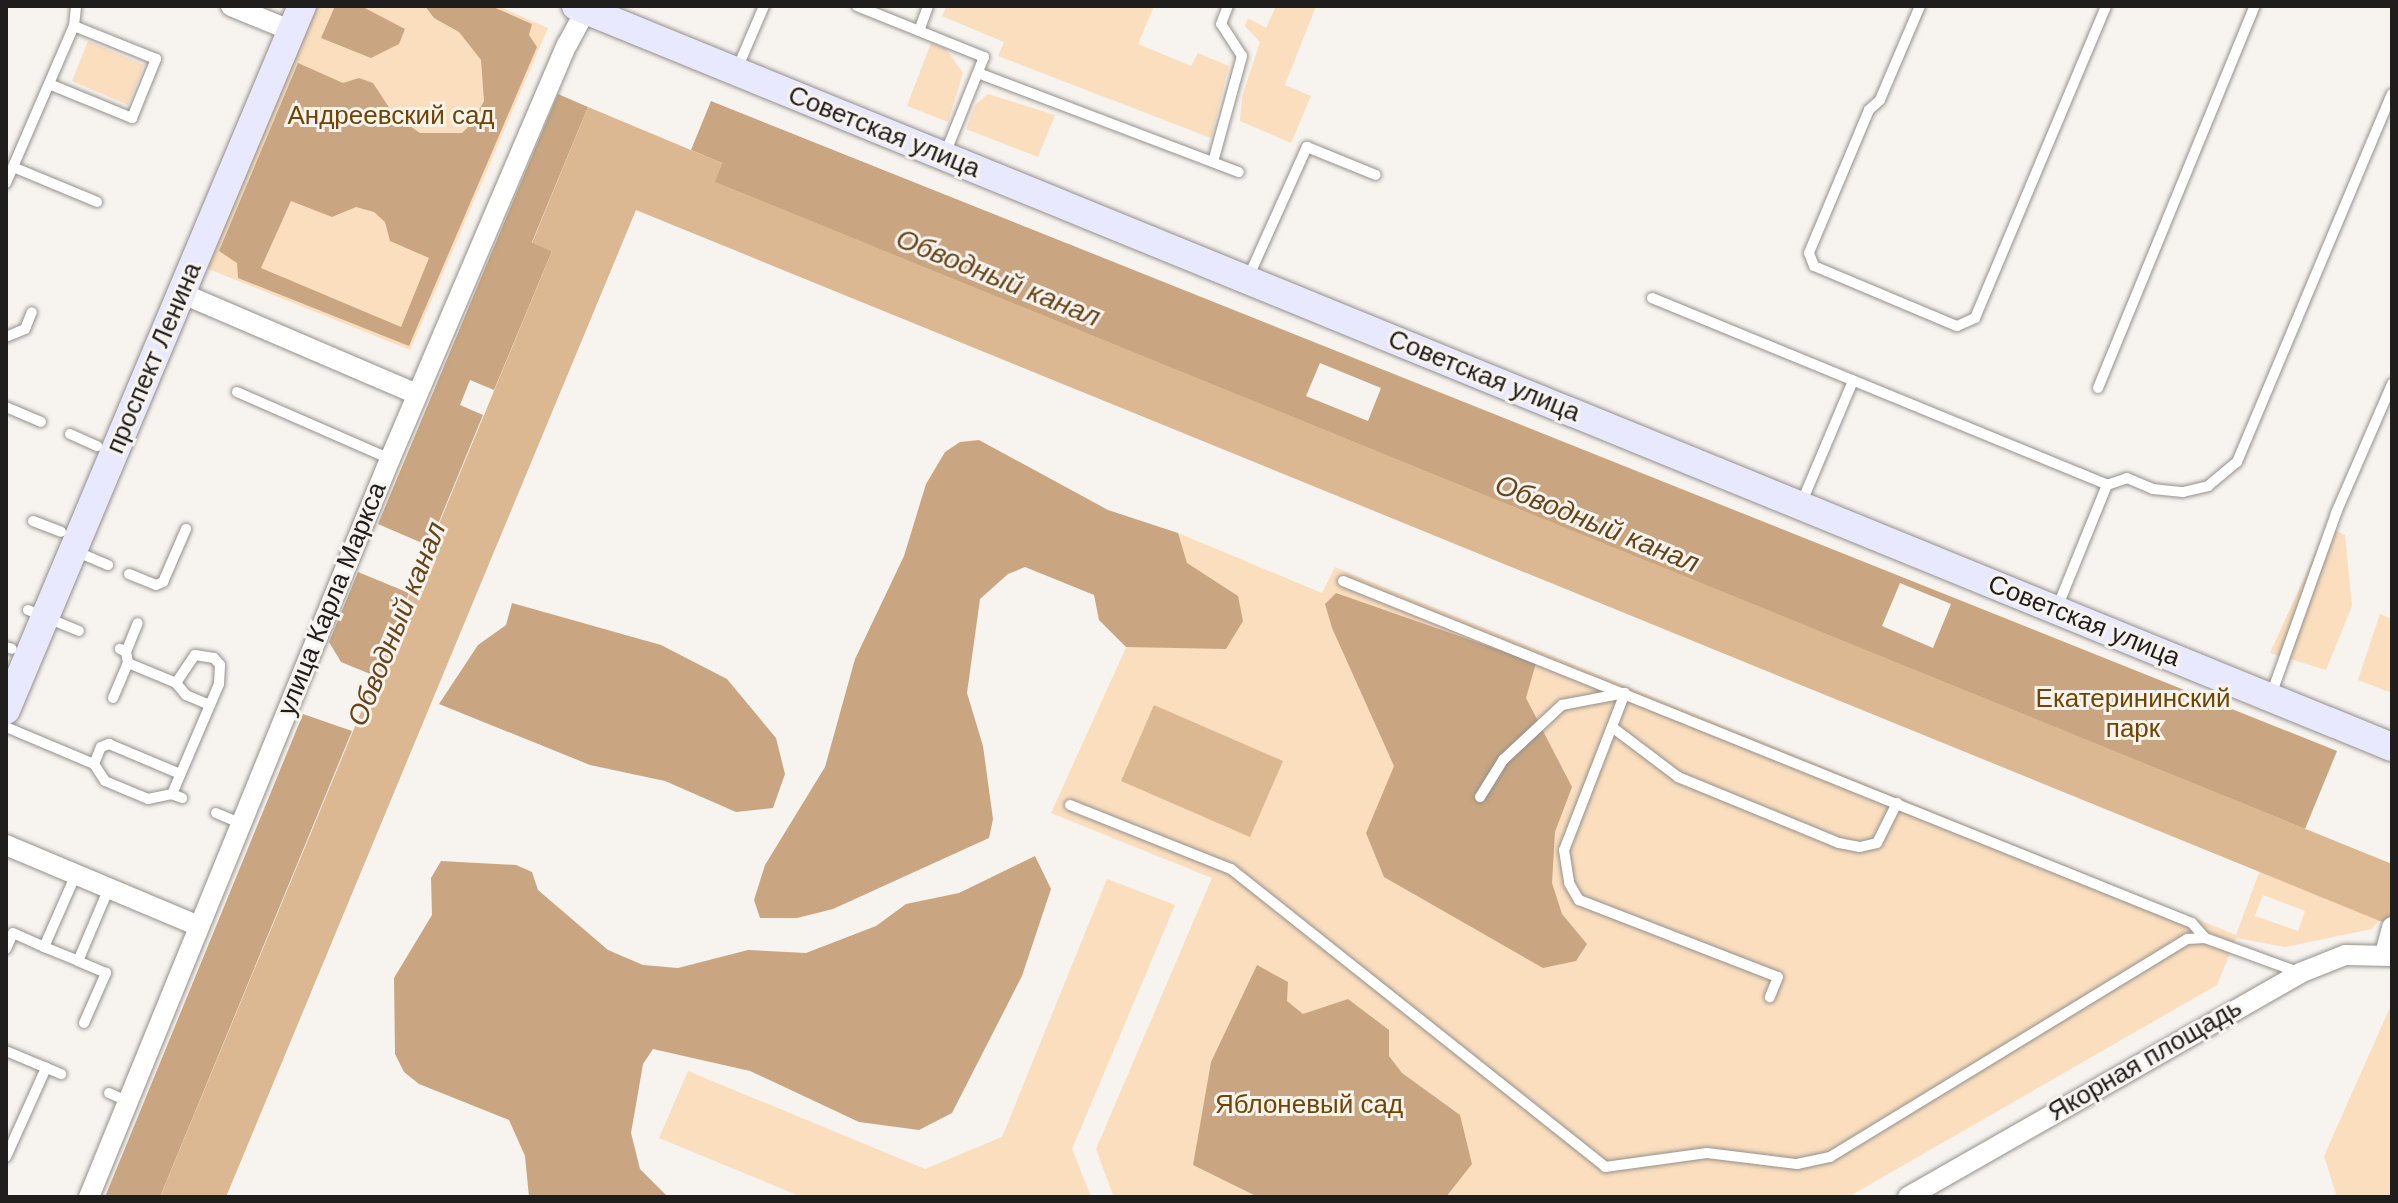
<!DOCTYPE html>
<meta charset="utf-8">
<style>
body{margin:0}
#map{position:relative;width:2398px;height:1203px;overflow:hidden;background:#f7f3ef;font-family:Arial,sans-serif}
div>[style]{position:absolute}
.green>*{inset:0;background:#fbdebe}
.forest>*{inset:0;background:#c9a681}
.water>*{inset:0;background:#dcb892}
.roads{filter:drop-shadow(0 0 2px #94908c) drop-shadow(0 0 2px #94908c)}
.lane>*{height:10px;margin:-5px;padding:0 5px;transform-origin:5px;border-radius:5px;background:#fff}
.street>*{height:20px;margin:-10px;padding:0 10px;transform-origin:10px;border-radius:10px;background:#fff}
.secondary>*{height:28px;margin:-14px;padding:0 14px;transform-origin:14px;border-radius:14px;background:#e8e8fe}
span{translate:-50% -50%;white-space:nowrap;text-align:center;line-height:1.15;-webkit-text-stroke:6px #f7f3ef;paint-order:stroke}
.park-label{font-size:26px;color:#714400}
.street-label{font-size:26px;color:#201e1d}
.water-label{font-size:28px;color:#684519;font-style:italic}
.frame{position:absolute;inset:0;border:8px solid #201e1d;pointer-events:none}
</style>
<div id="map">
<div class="green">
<div style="clip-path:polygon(318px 6px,498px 6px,548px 28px,410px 350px,206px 268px)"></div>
<div style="clip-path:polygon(947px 6px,1154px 6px,1138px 44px,1191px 66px,1198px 53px,1229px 66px,1211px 138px,998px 56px,1004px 42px,942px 16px)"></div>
<div style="clip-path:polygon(1276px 6px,1316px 6px,1285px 85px,1311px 96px,1291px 143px,1240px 121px,1242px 97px,1260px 42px,1245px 26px,1248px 18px,1266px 28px)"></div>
<div style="clip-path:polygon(88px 41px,144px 65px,128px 105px,72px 81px)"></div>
<div style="clip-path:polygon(931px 43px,946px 49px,963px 73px,948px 122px,907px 106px)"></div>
<div style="clip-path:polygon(988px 94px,1055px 115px,1038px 157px,966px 129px,975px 105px)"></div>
<div style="clip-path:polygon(2327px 527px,2345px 535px,2352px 606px,2326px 670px,2270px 653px)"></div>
<div style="clip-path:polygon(evenodd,1178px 533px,1322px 593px,1335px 567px,2236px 935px,2260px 870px,2379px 920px,2372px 929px,2285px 947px,2236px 938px,2217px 985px,1848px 1197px,1119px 1197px,1113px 1195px,1096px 1149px,1212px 878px,1051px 813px,1178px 533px,2263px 895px,2305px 911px,2298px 931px,2255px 916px,2263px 895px)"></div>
<div style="clip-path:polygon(2380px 614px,2392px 619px,2392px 693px,2358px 680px)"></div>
<div style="clip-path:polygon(1107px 879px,1175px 905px,1072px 1149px,1091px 1197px,802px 1197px,659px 1138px,688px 1071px,925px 1169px,1002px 1137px)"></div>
<div style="clip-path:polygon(2392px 1003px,2392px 1197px,2337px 1197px,2324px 1156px)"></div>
</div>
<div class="forest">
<div style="clip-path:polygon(335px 6px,361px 6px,405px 29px,399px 44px,371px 58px,321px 38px)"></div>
<div style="clip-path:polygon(evenodd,425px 6px,491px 6px,532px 24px,529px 35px,537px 47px,409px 346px,238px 278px,237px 263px,219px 251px,298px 63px,343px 83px,359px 78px,373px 83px,394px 115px,420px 133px,462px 133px,472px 123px,484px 101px,481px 60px,459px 32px,434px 18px,425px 6px,291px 201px,332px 217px,356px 207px,374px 212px,385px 222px,390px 241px,429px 258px,401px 327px,261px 268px,291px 201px)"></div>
<div style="clip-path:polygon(558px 94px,588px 107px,532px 242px,552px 251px,494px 390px,470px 380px,460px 405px,483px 415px,429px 546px,378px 524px)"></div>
<div style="clip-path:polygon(evenodd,711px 101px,2337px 751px,2305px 829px,714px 182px,722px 163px,691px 150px,711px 101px,1320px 363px,1381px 388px,1368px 421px,1306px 396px,1320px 363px,711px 101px,1900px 583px,1951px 604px,1933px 648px,1882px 626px,1900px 583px)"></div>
<div style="clip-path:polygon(979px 440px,1108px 510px,1178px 533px,1187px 563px,1238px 596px,1243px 621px,1226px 649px,1126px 647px,1099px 620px,1094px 595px,1025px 567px,1008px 574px,980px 599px,967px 693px,983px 746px,993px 819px,989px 838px,833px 909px,797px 918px,760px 918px,754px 900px,765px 865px,825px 767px,855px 659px,904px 556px,926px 484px,945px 452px,960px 442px)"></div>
<div style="clip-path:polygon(358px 572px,409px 593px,375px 676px,341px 662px,329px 642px)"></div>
<div style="clip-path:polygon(1336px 593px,1536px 663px,1526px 698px,1572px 787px,1555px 832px,1552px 883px,1562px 914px,1587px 944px,1576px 961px,1543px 968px,1384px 877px,1366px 833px,1394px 766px,1332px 628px,1325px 604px)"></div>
<div style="clip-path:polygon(512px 603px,661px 645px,727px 679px,776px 738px,785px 774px,773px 808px,736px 812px,665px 781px,590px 765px,439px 704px,478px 645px,506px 625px)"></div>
<div style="clip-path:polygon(303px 714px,352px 731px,160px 1197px,105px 1197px)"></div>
<div style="clip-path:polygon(1035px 856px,1051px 889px,1022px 976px,952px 1113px,919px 1130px,859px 1122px,750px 1071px,653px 1049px,643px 1064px,631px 1133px,640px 1169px,668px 1197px,529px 1197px,525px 1156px,509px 1120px,419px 1084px,404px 1072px,395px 1054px,394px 978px,432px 915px,431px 878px,441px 861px,516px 865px,532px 872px,538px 890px,608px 950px,643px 965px,678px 968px,748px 950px,806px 953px,876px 926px,906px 904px,959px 893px)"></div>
<div style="clip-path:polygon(1257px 965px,1288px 982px,1287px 1001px,1303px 1014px,1348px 999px,1389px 1030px,1389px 1056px,1402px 1073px,1460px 1115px,1472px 1164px,1446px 1197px,1258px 1197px,1193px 1165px,1211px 1062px)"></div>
</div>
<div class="water">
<div style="clip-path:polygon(588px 107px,722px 163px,715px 182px,2392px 864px,2392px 926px,636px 210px,226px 1197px,160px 1197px,552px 251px,532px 243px)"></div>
<div style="clip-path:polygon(1154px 705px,1283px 761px,1250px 837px,1121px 781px)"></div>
</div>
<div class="roads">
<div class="lane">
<div style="left:857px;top:6px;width:137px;rotate:21.9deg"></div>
<div style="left:984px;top:57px;width:105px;rotate:111.9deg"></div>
<div style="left:1920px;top:6px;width:102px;rotate:113.1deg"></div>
<div style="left:1880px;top:100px;width:15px;rotate:138deg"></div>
<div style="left:1869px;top:110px;width:155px;rotate:112.8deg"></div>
<div style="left:1809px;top:253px;width:14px;rotate:69deg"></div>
<div style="left:1814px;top:266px;width:155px;rotate:22.8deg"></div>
<div style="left:1957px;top:326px;width:20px;rotate:-24deg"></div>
<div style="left:1975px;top:318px;width:338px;rotate:-67.2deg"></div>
<div style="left:919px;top:31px;width:27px;rotate:-70deg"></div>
<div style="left:737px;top:69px;width:69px;rotate:-66.8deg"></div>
<div style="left:978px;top:73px;width:279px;rotate:20.8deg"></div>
<div style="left:49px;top:84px;width:90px;rotate:22.3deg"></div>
<div style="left:132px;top:118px;width:64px;rotate:-67.9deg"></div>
<div style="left:156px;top:59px;width:88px;rotate:-158.1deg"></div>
<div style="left:1213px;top:162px;width:110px;rotate:-74.7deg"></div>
<div style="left:1242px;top:56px;width:38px;rotate:-123deg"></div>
<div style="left:1221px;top:24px;width:19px;rotate:-69deg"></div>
<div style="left:13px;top:167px;width:91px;rotate:22.6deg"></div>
<div style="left:6px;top:183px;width:171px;rotate:-66.6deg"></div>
<div style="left:74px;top:26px;width:20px;rotate:-84deg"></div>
<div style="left:1248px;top:278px;width:144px;rotate:-65.8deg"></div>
<div style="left:1307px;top:147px;width:74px;rotate:22.1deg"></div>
<div style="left:1652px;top:298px;width:492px;rotate:22.3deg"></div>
<div style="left:2107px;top:485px;width:21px;rotate:-19deg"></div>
<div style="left:2127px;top:478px;width:28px;rotate:23deg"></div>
<div style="left:2153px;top:489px;width:30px;rotate:6deg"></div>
<div style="left:2183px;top:492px;width:26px;rotate:-13deg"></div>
<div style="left:2208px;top:486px;width:38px;rotate:-40deg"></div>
<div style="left:2237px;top:462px;width:399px;rotate:-67.2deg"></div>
<div style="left:6px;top:337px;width:21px;rotate:-23deg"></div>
<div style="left:25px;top:329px;width:18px;rotate:-68deg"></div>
<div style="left:2098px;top:388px;width:413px;rotate:-67.7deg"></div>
<div style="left:237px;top:392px;width:167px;rotate:23.6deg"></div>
<div style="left:6px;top:407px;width:38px;rotate:23deg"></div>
<div style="left:70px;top:434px;width:30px;rotate:24deg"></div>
<div style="left:1801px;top:504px;width:134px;rotate:-67.1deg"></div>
<div style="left:33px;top:521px;width:30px;rotate:21deg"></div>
<div style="left:75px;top:551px;width:36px;rotate:23deg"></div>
<div style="left:129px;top:574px;width:29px;rotate:22deg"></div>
<div style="left:156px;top:585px;width:8px;rotate:-23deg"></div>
<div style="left:163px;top:582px;width:58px;rotate:-66.5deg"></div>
<div style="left:1343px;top:581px;width:915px;rotate:21.94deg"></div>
<div style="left:2192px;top:923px;width:20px;rotate:49deg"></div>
<div style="left:2057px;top:608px;width:133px;rotate:-67.9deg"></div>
<div style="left:28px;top:610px;width:55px;rotate:22.4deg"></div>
<div style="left:6px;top:647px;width:6px;rotate:18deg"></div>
<div style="left:126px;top:652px;width:31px;rotate:-68deg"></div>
<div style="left:128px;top:663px;width:52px;rotate:22.6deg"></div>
<div style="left:176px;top:683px;width:16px;rotate:50deg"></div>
<div style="left:186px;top:695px;width:26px;rotate:23deg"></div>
<div style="left:176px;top:683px;width:34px;rotate:-56deg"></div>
<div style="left:195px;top:655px;width:19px;rotate:9deg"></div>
<div style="left:214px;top:658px;width:9px;rotate:49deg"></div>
<div style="left:220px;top:665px;width:19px;rotate:93deg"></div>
<div style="left:219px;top:684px;width:120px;rotate:113.1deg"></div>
<div style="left:172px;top:794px;width:11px;rotate:22deg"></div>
<div style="left:2271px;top:695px;width:193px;rotate:-70.3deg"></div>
<div style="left:2336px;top:513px;width:141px;rotate:-66.5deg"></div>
<div style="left:113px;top:698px;width:38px;rotate:-67deg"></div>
<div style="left:128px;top:663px;width:11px;rotate:-100deg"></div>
<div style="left:126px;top:652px;width:7px;rotate:-153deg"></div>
<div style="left:6px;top:727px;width:95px;rotate:22.8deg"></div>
<div style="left:94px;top:764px;width:20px;rotate:57deg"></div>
<div style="left:105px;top:781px;width:47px;rotate:22.7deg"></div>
<div style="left:148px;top:799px;width:25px;rotate:-12deg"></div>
<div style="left:1612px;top:727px;width:83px;rotate:37.1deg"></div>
<div style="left:1678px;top:777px;width:174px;rotate:22.3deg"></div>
<div style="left:1839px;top:843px;width:21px;rotate:11deg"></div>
<div style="left:1860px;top:847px;width:17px;rotate:-13deg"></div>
<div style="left:1877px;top:843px;width:45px;rotate:-63.4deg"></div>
<div style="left:94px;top:764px;width:18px;rotate:-68deg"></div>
<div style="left:101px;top:747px;width:9px;rotate:-21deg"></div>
<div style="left:109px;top:744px;width:77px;rotate:22.9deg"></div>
<div style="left:1480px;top:797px;width:44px;rotate:-58.1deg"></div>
<div style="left:1503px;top:760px;width:81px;rotate:-43deg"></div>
<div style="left:1562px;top:705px;width:64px;rotate:-10.8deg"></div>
<div style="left:1625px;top:693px;width:168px;rotate:111.2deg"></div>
<div style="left:1564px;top:850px;width:33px;rotate:81deg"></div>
<div style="left:1569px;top:883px;width:20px;rotate:60deg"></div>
<div style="left:1579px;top:900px;width:213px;rotate:21.2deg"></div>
<div style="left:1778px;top:977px;width:22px;rotate:112deg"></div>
<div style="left:1070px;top:805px;width:173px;rotate:21.7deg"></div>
<div style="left:1231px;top:869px;width:478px;rotate:38.5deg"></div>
<div style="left:1605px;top:1167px;width:103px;rotate:-7.8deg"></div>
<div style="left:1707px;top:1153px;width:91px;rotate:7deg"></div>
<div style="left:1797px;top:1164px;width:34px;rotate:-12deg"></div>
<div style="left:1830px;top:1157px;width:418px;rotate:-31.4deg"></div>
<div style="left:2187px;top:939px;width:18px;rotate:-3deg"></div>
<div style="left:2205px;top:938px;width:99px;rotate:20.1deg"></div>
<div style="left:216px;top:813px;width:26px;rotate:23deg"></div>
<div style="left:44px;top:947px;width:37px;rotate:22deg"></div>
<div style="left:6px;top:949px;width:17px;rotate:-66deg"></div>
<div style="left:13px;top:933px;width:34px;rotate:24deg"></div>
<div style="left:44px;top:947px;width:80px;rotate:-66.3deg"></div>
<div style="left:84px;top:1023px;width:55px;rotate:-66.3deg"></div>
<div style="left:106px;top:973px;width:30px;rotate:-157deg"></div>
<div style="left:78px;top:961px;width:79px;rotate:-67deg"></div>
<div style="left:6px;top:1051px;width:60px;rotate:22.7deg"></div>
<div style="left:109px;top:1093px;width:22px;rotate:24deg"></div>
<div style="left:6px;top:1157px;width:98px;rotate:-65.8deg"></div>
</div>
<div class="street">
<div style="left:231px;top:6px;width:66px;rotate:22.3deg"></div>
<div style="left:181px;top:293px;width:257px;rotate:23.2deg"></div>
<div style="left:6px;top:845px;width:209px;rotate:22.8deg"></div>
<div style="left:2385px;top:954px;width:28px;rotate:-75deg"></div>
<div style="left:89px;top:1197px;width:797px;rotate:-67.81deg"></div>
<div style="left:390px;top:459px;width:450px;rotate:-66.9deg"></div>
<div style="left:567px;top:45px;width:44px;rotate:-61.7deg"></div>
<div style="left:1908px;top:1197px;width:451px;rotate:-29.7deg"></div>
<div style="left:2300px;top:973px;width:48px;rotate:-21.8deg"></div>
<div style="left:2345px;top:955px;width:47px;rotate:1.2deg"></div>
</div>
<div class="secondary">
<div style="left:576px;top:6px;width:1961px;rotate:22.2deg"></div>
<div style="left:6px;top:710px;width:764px;rotate:-67.2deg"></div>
</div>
</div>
<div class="park-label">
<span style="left:391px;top:116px">Андреевский сад</span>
<span style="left:2133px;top:714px">Екатерининский<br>парк</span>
<span style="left:1309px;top:1105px">Яблоневый сад</span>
</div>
<div class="street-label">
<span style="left:884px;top:132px;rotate:22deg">Советская улица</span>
<span style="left:154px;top:358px;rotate:-67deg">проспект Ленина</span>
<span style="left:1484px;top:376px;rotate:22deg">Советская улица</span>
<span style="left:332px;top:599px;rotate:-68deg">улица Карла Маркса</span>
<span style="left:2084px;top:621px;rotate:22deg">Советская улица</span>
<span style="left:2145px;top:1060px;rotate:-30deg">Якорная площадь</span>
</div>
<div class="water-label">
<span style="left:998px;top:278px;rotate:22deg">Обводный канал</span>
<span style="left:1597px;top:524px;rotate:22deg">Обводный канал</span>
<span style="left:397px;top:624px;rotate:-68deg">Обводный канал</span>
</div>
<div class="frame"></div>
</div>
